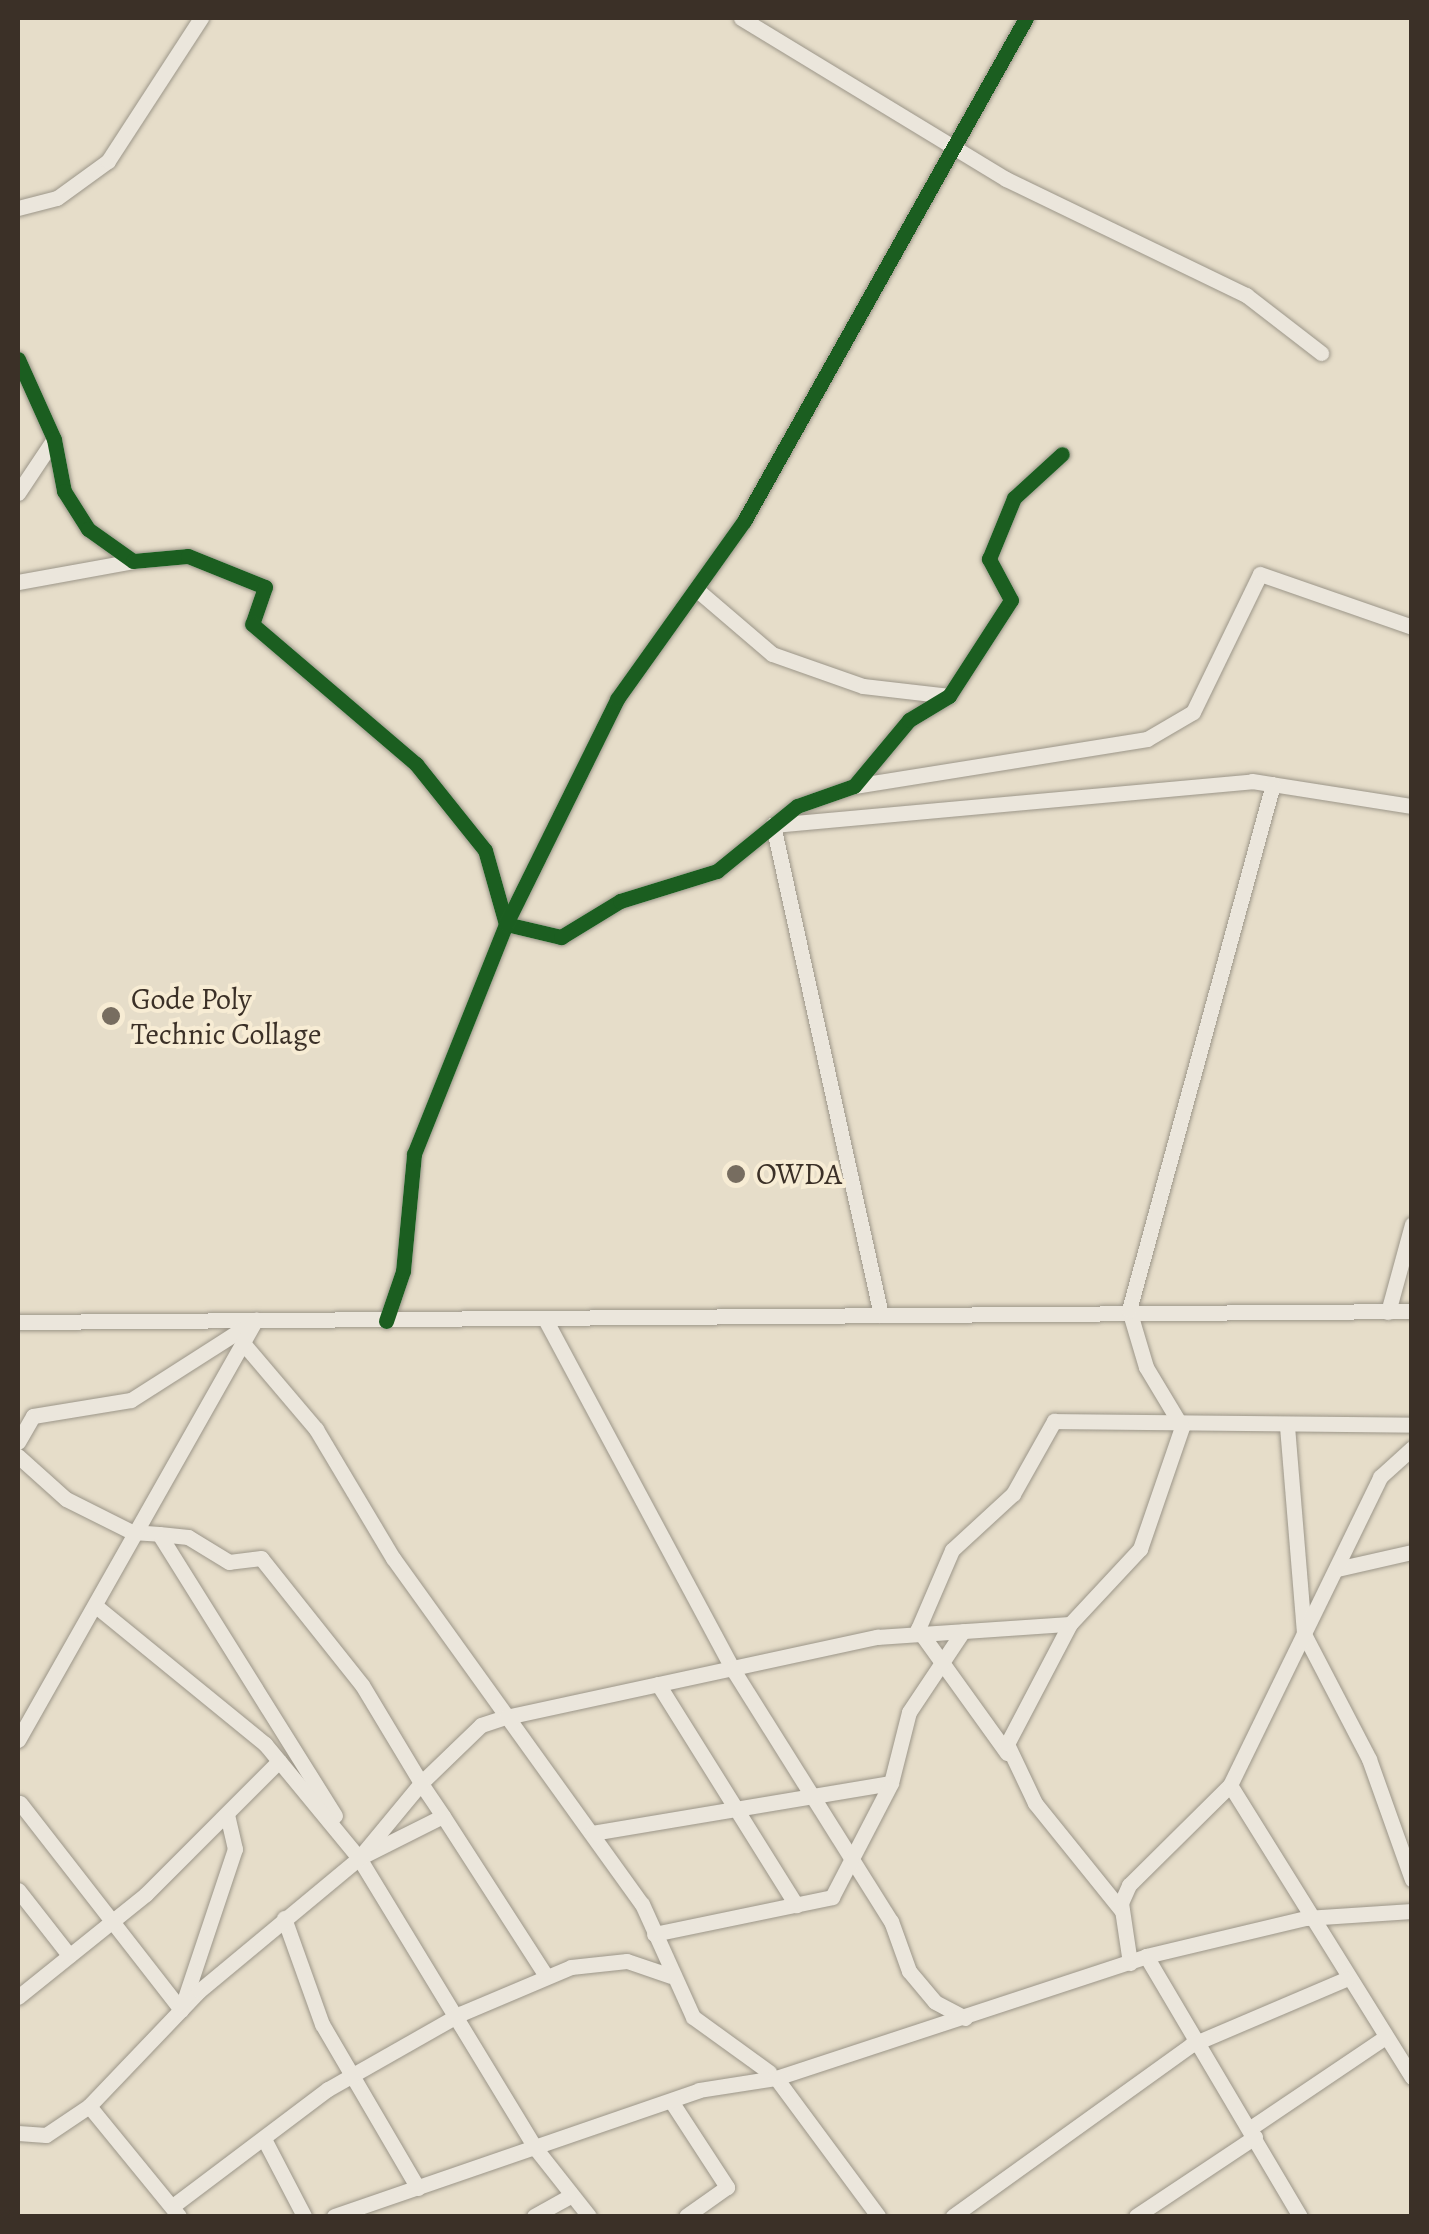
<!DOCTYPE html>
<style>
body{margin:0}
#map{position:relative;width:1429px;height:2234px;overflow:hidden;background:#e6ddc9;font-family:Alegreya,serif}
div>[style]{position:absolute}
.roads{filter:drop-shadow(0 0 2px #9c9689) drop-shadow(0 0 2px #9c9689)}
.minor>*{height:15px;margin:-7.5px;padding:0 7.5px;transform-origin:7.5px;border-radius:7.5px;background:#ebe6dc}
.cycleway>*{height:15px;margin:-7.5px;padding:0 7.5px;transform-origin:7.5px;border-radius:7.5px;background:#1b5e20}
.dots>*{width:28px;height:28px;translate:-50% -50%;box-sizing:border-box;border:5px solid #f7ecd4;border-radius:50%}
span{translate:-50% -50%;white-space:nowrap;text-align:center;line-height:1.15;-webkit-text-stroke:8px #f7ecd4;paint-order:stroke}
.poi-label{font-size:30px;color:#3b3027}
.left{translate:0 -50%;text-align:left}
.frame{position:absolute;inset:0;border:20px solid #3b3027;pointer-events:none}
</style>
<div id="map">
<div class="roads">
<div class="minor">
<div style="left:741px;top:18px;width:310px;rotate:31.3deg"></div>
<div style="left:1006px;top:179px;width:267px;rotate:25.8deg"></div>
<div style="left:1246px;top:295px;width:95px;rotate:37.7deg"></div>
<div style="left:18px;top:208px;width:40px;rotate:-14.4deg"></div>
<div style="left:57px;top:198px;width:63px;rotate:-36deg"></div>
<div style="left:108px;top:161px;width:171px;rotate:-57deg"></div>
<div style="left:18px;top:359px;width:88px;rotate:65.8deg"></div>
<div style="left:54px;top:439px;width:53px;rotate:79.1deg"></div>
<div style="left:64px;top:491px;width:45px;rotate:57.7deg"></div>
<div style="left:88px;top:529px;width:55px;rotate:35.4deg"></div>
<div style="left:133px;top:561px;width:55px;rotate:-5.2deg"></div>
<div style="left:188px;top:556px;width:83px;rotate:21.9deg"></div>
<div style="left:265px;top:587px;width:39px;rotate:109deg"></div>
<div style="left:252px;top:624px;width:216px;rotate:40.5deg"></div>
<div style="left:416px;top:764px;width:110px;rotate:51.3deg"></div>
<div style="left:485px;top:850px;width:77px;rotate:74.2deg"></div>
<div style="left:506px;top:924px;width:57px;rotate:13.3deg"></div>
<div style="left:561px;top:937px;width:69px;rotate:-31.4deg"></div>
<div style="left:620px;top:901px;width:102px;rotate:-17.2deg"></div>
<div style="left:717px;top:871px;width:103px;rotate:-39.1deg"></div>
<div style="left:797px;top:806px;width:60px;rotate:-19.3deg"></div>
<div style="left:854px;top:786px;width:86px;rotate:-50.2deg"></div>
<div style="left:909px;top:720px;width:47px;rotate:-31deg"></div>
<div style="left:949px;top:696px;width:114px;rotate:-57.1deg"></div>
<div style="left:1011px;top:600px;width:47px;rotate:-118.2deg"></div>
<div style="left:989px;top:559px;width:66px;rotate:-67.7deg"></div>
<div style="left:1014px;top:498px;width:65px;rotate:-42.5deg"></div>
<div style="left:18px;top:493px;width:65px;rotate:-56.3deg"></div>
<div style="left:18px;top:582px;width:117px;rotate:-10.3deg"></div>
<div style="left:696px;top:589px;width:100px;rotate:40.5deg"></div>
<div style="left:772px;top:654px;width:96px;rotate:19.4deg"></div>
<div style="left:863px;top:686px;width:87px;rotate:6.6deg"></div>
<div style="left:854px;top:786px;width:297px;rotate:-9.1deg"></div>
<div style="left:1147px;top:739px;width:53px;rotate:-30.4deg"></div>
<div style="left:1193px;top:712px;width:153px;rotate:-64.1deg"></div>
<div style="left:1260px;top:574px;width:161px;rotate:19.2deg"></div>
<div style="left:1388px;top:1312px;width:91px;rotate:-74.7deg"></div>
<div style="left:881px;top:1315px;width:502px;rotate:-102.43deg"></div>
<div style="left:773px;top:825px;width:481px;rotate:-5.2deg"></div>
<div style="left:1252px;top:781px;width:162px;rotate:8.9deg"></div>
<div style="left:545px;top:1319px;width:396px;rotate:61.8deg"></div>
<div style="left:732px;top:1668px;width:299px;rotate:57.9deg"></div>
<div style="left:891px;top:1921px;width:53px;rotate:70.2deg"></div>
<div style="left:909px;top:1971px;width:40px;rotate:50deg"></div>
<div style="left:935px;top:2002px;width:34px;rotate:28deg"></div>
<div style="left:386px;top:1321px;width:53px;rotate:-71.2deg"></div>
<div style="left:403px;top:1271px;width:118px;rotate:-84.6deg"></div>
<div style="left:414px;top:1154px;width:248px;rotate:-68.2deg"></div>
<div style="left:506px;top:924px;width:251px;rotate:-63.7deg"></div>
<div style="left:617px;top:699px;width:219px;rotate:-54.5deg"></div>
<div style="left:744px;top:521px;width:577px;rotate:-60.72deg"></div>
<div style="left:18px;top:1322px;width:1394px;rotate:-0.45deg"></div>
<div style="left:243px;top:1343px;width:113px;rotate:49.7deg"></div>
<div style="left:316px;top:1429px;width:150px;rotate:59.2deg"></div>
<div style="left:393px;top:1558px;width:426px;rotate:54.3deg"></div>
<div style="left:642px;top:1904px;width:124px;rotate:65.7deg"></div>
<div style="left:693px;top:2017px;width:94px;rotate:35.9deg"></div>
<div style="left:1287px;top:1426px;width:209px;rotate:85.3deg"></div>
<div style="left:1304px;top:1634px;width:141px;rotate:62.5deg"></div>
<div style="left:1369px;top:1759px;width:128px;rotate:70.4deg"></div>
<div style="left:18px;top:1442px;width:30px;rotate:-60deg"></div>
<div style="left:33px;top:1416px;width:99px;rotate:-9.3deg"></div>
<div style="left:131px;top:1400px;width:145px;rotate:-32.6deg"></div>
<div style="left:18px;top:1456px;width:64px;rotate:41.9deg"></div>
<div style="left:66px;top:1499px;width:74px;rotate:26.6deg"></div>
<div style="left:132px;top:1532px;width:27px;rotate:4deg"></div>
<div style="left:159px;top:1534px;width:332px;rotate:58deg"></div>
<div style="left:1337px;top:1569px;width:77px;rotate:-12.8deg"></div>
<div style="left:97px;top:1607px;width:217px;rotate:39.2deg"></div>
<div style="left:265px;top:1744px;width:148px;rotate:50.5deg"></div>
<div style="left:359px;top:1858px;width:341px;rotate:58.7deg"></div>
<div style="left:536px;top:2149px;width:85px;rotate:51.7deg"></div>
<div style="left:658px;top:1684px;width:261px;rotate:58deg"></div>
<div style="left:18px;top:1740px;width:483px;rotate:-60.5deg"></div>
<div style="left:1007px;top:1753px;width:153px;rotate:-125.7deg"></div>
<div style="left:918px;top:1629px;width:86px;rotate:-66.7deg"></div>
<div style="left:952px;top:1550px;width:83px;rotate:-42.6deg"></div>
<div style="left:1013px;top:1494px;width:84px;rotate:-60.7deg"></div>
<div style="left:1054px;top:1421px;width:358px;rotate:0.6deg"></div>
<div style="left:1230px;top:1785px;width:344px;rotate:58.1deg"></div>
<div style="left:20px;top:1803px;width:262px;rotate:52.1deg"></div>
<div style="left:181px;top:2010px;width:170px;rotate:-71.5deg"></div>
<div style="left:235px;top:1849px;width:35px;rotate:-103deg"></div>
<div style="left:443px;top:1816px;width:40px;rotate:-124deg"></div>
<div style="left:421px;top:1783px;width:83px;rotate:-44deg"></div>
<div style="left:481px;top:1725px;width:26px;rotate:-18deg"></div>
<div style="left:506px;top:1717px;width:380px;rotate:-12.2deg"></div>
<div style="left:877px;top:1637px;width:193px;rotate:-3.9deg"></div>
<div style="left:592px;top:1833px;width:303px;rotate:-9.5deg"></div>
<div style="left:891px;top:1783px;width:73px;rotate:-75.8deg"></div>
<div style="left:909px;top:1712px;width:97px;rotate:-56.3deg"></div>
<div style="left:363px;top:1856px;width:89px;rotate:-26.6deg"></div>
<div style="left:443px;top:1816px;width:190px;rotate:57.2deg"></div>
<div style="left:18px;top:1890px;width:83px;rotate:51.9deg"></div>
<div style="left:1122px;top:1911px;width:139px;rotate:-128.9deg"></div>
<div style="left:1035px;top:1803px;width:65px;rotate:-115.4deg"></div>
<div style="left:1007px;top:1744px;width:136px;rotate:-62.3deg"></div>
<div style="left:1070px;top:1624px;width:103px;rotate:-47deg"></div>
<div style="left:1140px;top:1549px;width:129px;rotate:-71deg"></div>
<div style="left:1182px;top:1427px;width:70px;rotate:-121deg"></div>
<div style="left:1146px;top:1367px;width:59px;rotate:-106.6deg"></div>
<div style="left:1129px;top:1310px;width:545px;rotate:-74.69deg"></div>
<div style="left:284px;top:1918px;width:113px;rotate:70.3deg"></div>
<div style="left:322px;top:2024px;width:190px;rotate:59.7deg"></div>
<div style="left:654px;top:1934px;width:182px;rotate:-11.7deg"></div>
<div style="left:832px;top:1897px;width:128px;rotate:-62.6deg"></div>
<div style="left:1146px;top:1956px;width:302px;rotate:59.4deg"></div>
<div style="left:1130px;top:1963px;width:61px;rotate:-98.5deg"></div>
<div style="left:1121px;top:1903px;width:20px;rotate:-66deg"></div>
<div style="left:1129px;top:1885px;width:142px;rotate:-44.7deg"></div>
<div style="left:1230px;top:1785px;width:343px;rotate:-64deg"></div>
<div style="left:1380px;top:1477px;width:43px;rotate:-42.2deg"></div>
<div style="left:18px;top:1997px;width:164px;rotate:-38.8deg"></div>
<div style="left:146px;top:1894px;width:188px;rotate:-45deg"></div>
<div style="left:776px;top:2078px;width:172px;rotate:53.5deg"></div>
<div style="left:671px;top:2101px;width:103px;rotate:56.9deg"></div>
<div style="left:727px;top:2187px;width:50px;rotate:144.7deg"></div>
<div style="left:89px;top:2106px;width:142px;rotate:50.7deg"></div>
<div style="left:1249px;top:2129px;width:163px;rotate:-34deg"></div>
<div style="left:18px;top:2133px;width:28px;rotate:4deg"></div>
<div style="left:46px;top:2135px;width:52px;rotate:-34deg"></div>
<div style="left:89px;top:2106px;width:159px;rotate:-46.3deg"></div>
<div style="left:199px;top:1991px;width:208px;rotate:-39.7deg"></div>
<div style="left:359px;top:1858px;width:97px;rotate:-50.4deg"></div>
<div style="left:421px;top:1783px;width:114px;rotate:-121deg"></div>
<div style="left:362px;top:1685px;width:162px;rotate:-128.5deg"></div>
<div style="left:261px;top:1558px;width:32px;rotate:173deg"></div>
<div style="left:229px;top:1562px;width:48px;rotate:-148.6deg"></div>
<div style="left:188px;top:1537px;width:29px;rotate:-174deg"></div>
<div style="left:264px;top:2139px;width:87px;rotate:62.5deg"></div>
<div style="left:174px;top:2205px;width:193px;rotate:-37deg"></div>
<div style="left:328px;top:2089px;width:152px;rotate:-29.6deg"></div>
<div style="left:460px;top:2014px;width:121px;rotate:-22.9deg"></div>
<div style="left:571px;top:1967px;width:56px;rotate:-6.1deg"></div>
<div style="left:627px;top:1961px;width:46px;rotate:18.8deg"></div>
<div style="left:334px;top:2216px;width:386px;rotate:-19deg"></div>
<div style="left:699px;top:2090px;width:78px;rotate:-8.9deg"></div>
<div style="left:776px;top:2078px;width:390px;rotate:-18.2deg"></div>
<div style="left:1146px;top:1956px;width:164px;rotate:-13.4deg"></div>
<div style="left:1306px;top:1918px;width:106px;rotate:-3.8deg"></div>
<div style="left:534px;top:2216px;width:39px;rotate:-29deg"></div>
<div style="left:953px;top:2216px;width:293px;rotate:-35.7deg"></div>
<div style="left:1191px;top:2045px;width:168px;rotate:-23.1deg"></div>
<div style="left:1136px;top:2216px;width:143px;rotate:-33.6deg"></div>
</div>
</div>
<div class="cycleway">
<div style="left:18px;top:359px;width:88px;rotate:65.8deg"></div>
<div style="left:54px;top:439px;width:53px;rotate:79.1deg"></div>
<div style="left:64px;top:491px;width:45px;rotate:57.7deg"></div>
<div style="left:88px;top:529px;width:55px;rotate:35.4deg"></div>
<div style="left:133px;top:561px;width:55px;rotate:-5.2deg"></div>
<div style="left:188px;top:556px;width:83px;rotate:21.9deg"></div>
<div style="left:265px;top:587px;width:39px;rotate:109deg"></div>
<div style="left:252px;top:624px;width:216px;rotate:40.5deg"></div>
<div style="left:416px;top:764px;width:110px;rotate:51.3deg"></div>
<div style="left:485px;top:850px;width:77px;rotate:74.2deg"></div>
<div style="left:506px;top:924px;width:57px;rotate:13.3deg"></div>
<div style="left:561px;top:937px;width:69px;rotate:-31.4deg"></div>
<div style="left:620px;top:901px;width:102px;rotate:-17.2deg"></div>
<div style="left:717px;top:871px;width:103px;rotate:-39.1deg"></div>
<div style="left:797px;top:806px;width:60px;rotate:-19.3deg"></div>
<div style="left:854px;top:786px;width:86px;rotate:-50.2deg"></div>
<div style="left:909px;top:720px;width:47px;rotate:-31deg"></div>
<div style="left:949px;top:696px;width:114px;rotate:-57.1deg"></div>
<div style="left:1011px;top:600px;width:47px;rotate:-118.2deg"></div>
<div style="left:989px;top:559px;width:66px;rotate:-67.7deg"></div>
<div style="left:1014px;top:498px;width:65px;rotate:-42.5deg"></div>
<div style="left:386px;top:1321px;width:53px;rotate:-71.2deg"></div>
<div style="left:403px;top:1271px;width:118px;rotate:-84.6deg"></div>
<div style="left:414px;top:1154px;width:248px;rotate:-68.2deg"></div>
<div style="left:506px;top:924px;width:251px;rotate:-63.7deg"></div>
<div style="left:617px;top:699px;width:219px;rotate:-54.5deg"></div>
<div style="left:744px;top:521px;width:577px;rotate:-60.72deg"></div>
</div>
<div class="dots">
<div style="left:111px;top:1016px;background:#776d60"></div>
<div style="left:736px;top:1174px;background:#776d60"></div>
</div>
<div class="poi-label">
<span class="left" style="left:131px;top:1016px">Gode Poly<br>Technic Collage</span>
<span class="left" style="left:756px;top:1174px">OWDA</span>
</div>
<div class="frame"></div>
</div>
